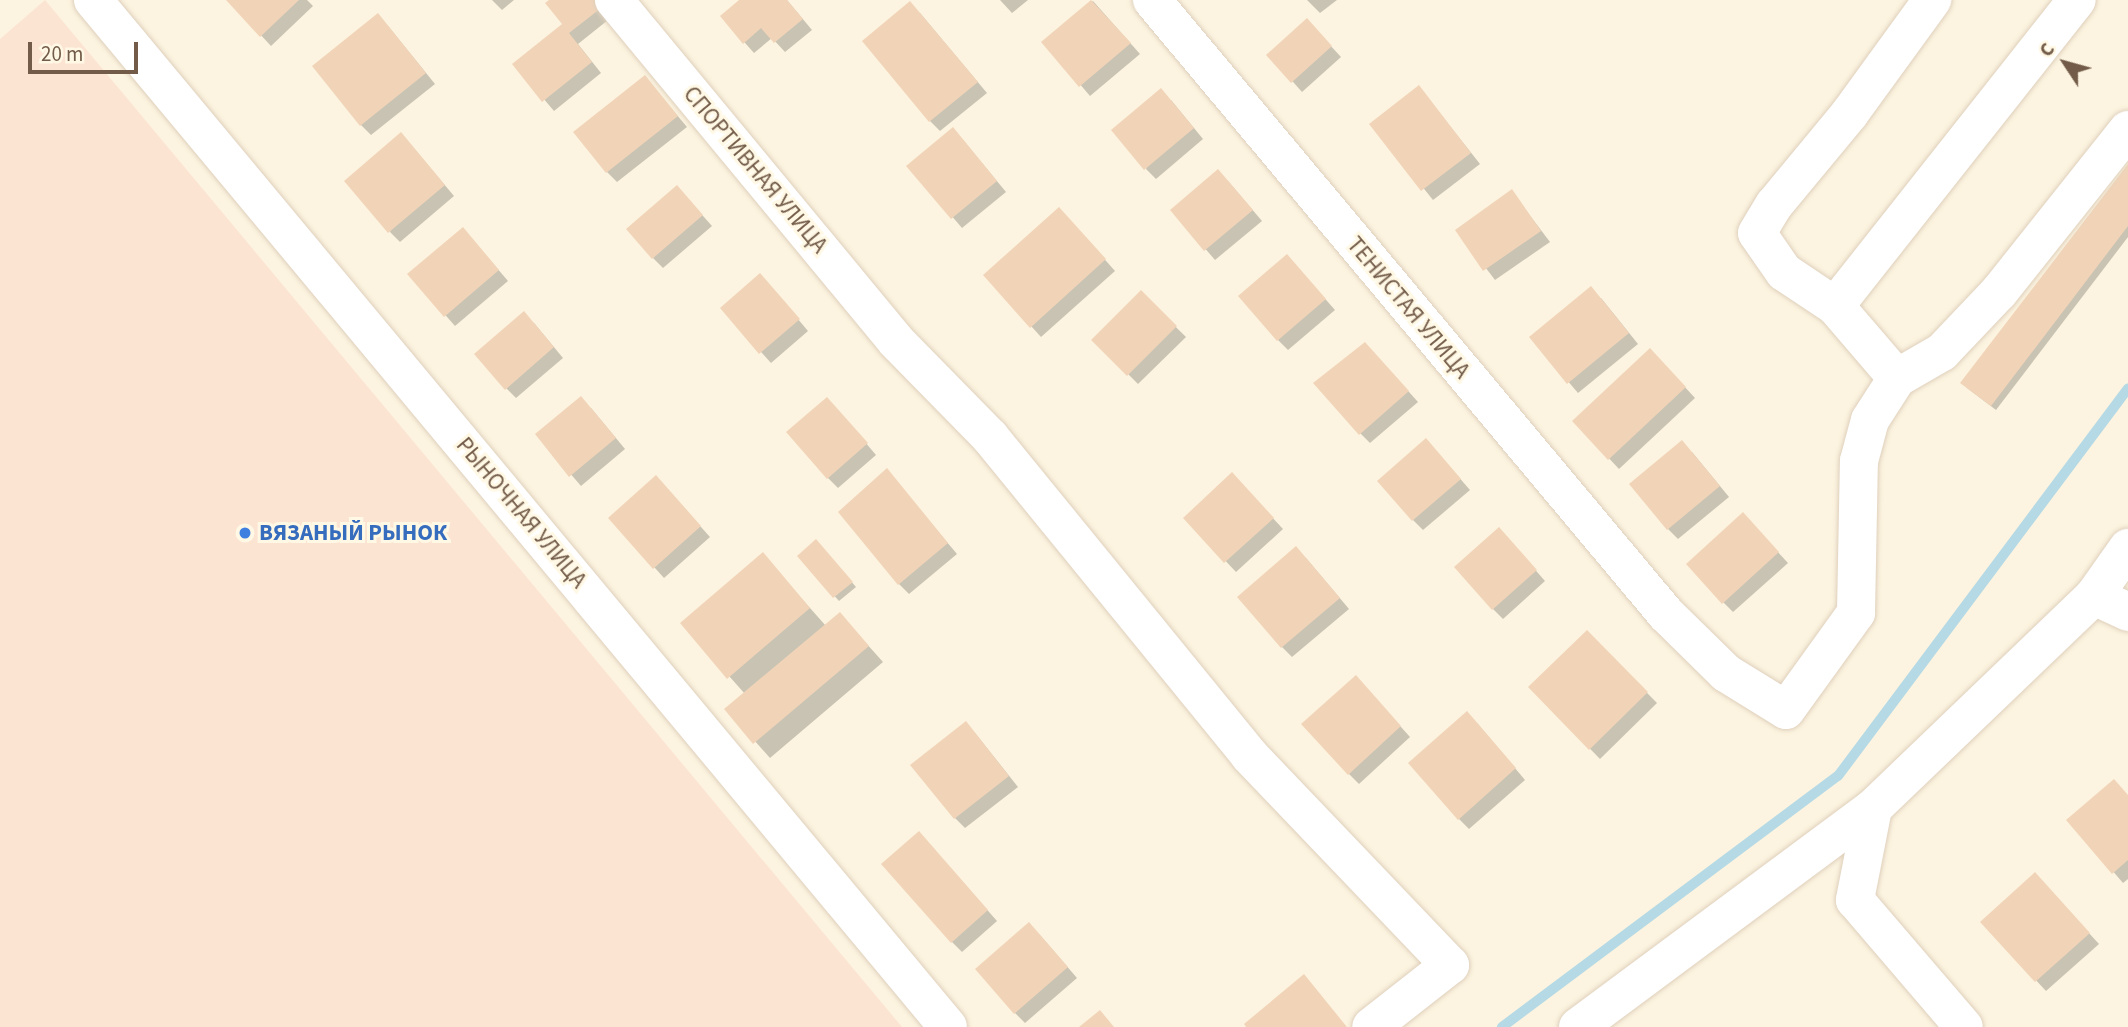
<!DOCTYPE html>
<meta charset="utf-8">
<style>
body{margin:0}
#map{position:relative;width:2128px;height:1027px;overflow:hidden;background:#fcf4e0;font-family:"Source Sans 3",sans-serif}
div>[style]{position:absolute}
.commercial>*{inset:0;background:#fce4d3}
.shadow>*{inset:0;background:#0003}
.stream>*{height:10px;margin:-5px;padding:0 5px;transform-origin:5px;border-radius:5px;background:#b5d9e5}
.building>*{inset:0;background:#f1d4b8}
.roads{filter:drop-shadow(0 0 2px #dfd0bc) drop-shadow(0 0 2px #dfd0bc)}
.minor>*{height:38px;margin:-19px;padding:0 19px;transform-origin:19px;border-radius:19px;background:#fff}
.dots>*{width:19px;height:19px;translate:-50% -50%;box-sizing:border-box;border:4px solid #fff8e5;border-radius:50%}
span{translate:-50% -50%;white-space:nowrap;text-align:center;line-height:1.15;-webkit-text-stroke:6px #fff8e5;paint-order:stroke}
.street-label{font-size:23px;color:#725b48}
.shop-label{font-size:23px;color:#366cbe;font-weight:700}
.left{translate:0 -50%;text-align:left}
.north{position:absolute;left:2030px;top:28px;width:70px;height:70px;-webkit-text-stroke:5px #fff8e5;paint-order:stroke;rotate:306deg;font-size:19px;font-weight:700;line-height:28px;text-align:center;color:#725b48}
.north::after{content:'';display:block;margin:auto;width:24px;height:32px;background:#725b48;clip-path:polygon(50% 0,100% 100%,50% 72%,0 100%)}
.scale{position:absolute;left:28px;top:42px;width:110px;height:32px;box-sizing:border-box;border:4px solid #725b48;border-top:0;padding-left:9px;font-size:21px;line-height:24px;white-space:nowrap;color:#725b48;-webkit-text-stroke:5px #fff8e5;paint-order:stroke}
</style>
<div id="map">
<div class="commercial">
<div style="clip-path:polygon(45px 0,902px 1027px,0 1027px,0 39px)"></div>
</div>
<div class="shadow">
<div style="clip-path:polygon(228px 0,307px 0,313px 6px,271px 46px)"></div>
<div style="clip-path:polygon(492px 0,514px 0,502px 10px)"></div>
<div style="clip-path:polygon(552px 0,601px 0,613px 16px,578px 44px,601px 73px,554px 111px,514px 64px,564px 24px)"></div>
<div style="clip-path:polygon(741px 0,787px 0,812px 30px,785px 52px,772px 38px,754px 53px,722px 17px)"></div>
<div style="clip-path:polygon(1000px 0,1028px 0,1012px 13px)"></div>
<div style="clip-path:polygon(1307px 0,1337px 0,1320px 13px)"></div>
<div style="clip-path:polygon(1093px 1px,1140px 54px,1090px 96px,1044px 42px)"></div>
<div style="clip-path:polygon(920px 13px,987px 93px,940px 131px,930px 121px)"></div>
<div style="clip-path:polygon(388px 26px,435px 84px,371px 135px,361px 125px)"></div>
<div style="clip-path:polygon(1317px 31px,1341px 57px,1302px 92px,1269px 55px)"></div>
<div style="clip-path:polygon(645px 77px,687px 127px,617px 182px,607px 172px)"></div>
<div style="clip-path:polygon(1419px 87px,1480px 164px,1433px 200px,1372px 124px)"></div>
<div style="clip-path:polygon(1171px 100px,1203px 139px,1156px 179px,1146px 169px)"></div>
<div style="clip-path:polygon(963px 140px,1006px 192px,962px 228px,909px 166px)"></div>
<div style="clip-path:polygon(411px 145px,454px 196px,400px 242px,390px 232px)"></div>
<div style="clip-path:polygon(2128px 166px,2128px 237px,1996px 410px,1967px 388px)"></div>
<div style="clip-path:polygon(1228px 181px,1262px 221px,1215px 260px,1172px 210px)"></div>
<div style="clip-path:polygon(1512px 192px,1550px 242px,1495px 280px,1457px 230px)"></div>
<div style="clip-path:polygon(687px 198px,712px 226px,663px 268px,653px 258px)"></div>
<div style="clip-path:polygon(1069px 219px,1115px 271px,1041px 337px,1031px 326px)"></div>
<div style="clip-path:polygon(473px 240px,508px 281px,455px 326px,410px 275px)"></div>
<div style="clip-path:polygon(1297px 267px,1335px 310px,1288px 350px,1278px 340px)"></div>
<div style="clip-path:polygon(770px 286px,808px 331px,771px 363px,722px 308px)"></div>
<div style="clip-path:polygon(1141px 293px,1186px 337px,1138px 384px,1094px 340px)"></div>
<div style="clip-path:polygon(1601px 298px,1638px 344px,1578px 393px,1531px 338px)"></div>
<div style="clip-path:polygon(534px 323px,563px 358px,516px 398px,506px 388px)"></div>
<div style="clip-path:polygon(1375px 354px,1418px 402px,1370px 443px,1360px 433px)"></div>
<div style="clip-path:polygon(1660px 360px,1695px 398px,1619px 469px,1574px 421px)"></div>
<div style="clip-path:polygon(591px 408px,625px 449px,581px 486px,537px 435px)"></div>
<div style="clip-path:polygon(837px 409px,876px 455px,838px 488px,828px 478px)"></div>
<div style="clip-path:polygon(1436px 451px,1470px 490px,1423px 530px,1413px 520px)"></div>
<div style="clip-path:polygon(1692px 452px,1729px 497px,1678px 539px,1668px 529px)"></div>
<div style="clip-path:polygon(887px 471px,957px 554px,909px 594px,899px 584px)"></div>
<div style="clip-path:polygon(1242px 485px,1283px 529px,1236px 572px,1185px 518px)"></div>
<div style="clip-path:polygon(666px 488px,710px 537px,664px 578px,610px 518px)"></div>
<div style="clip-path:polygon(1753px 525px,1788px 563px,1733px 612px,1723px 602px)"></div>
<div style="clip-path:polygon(1509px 540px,1545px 581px,1503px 619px,1493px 609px)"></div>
<div style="clip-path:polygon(821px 546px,856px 587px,839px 601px,799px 556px)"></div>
<div style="clip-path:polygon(762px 554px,826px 626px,840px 614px,883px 662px,770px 758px,727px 710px,745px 694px,682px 623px)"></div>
<div style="clip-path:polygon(1306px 558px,1349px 609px,1292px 657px,1282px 647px)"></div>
<div style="clip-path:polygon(1587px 632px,1657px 703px,1600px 759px,1530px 687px)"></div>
<div style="clip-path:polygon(1366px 688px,1410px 737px,1359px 784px,1349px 774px)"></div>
<div style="clip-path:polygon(1477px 723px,1525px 780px,1469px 829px,1459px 819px)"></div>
<div style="clip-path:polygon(975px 733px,1018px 787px,965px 828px,955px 818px)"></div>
<div style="clip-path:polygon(2128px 796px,2128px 879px,2123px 883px,2069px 820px)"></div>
<div style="clip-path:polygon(929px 844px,997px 921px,962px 952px,952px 942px)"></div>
<div style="clip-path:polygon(2045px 885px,2099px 944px,2046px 991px,1982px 922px)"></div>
<div style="clip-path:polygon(1039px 934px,1077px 978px,1025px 1023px,1015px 1013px)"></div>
</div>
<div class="stream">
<div style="left:1502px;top:1027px;width:419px;rotate:-36.8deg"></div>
<div style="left:1838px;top:776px;width:484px;rotate:-53.2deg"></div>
</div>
<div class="building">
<div style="clip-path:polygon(226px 0,299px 0,260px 37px)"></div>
<div style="clip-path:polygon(549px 0,601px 0,605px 5px,569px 33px,592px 62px,542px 102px,512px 64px,562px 24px,545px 3px)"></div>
<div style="clip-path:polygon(739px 0,787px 0,803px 19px,774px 43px,761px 28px,743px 44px,720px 16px)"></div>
<div style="clip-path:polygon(1091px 0,1131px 43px,1079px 87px,1041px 42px)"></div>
<div style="clip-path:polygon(910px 1px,978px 82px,929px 122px,862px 41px)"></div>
<div style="clip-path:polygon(378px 13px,426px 73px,360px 126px,312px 66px)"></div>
<div style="clip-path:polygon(1307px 18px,1332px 46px,1291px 83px,1266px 55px)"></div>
<div style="clip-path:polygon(645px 75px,678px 116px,606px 173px,573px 132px)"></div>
<div style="clip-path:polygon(1419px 85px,1471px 153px,1421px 191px,1369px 124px)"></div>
<div style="clip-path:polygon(1161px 88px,1194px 128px,1144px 170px,1111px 130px)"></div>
<div style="clip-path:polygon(953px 127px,997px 181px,951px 219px,906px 166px)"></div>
<div style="clip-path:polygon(401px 132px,445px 185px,388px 233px,344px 181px)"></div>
<div style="clip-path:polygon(2128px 164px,2128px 226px,1991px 406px,1960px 383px)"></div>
<div style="clip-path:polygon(1218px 169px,1253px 210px,1204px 251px,1170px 210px)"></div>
<div style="clip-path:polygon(677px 185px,703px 215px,652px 259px,626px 229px)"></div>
<div style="clip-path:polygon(1512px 189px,1541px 231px,1483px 271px,1455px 230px)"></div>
<div style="clip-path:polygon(1059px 207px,1106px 259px,1030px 328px,983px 275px)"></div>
<div style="clip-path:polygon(463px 227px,499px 270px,444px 317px,407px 274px)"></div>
<div style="clip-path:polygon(1287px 254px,1326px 299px,1277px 341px,1238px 296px)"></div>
<div style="clip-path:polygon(760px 273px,800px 319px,759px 354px,720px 308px)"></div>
<div style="clip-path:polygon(1591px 286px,1629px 333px,1567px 384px,1529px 337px)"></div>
<div style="clip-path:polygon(1141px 290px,1177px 326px,1127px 376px,1091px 340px)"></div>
<div style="clip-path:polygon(524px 311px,554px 347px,505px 390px,474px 354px)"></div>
<div style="clip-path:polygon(1365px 342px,1409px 391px,1359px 435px,1313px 383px)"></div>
<div style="clip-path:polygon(1650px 348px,1686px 387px,1608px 460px,1572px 421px)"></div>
<div style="clip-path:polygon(581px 396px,616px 438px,569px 477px,535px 434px)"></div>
<div style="clip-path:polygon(827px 397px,868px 443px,827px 479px,786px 432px)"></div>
<div style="clip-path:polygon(1426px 438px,1461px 479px,1412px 521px,1377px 481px)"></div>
<div style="clip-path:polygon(1682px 440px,1720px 486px,1667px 530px,1629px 484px)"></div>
<div style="clip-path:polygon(887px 468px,948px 543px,898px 585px,838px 512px)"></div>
<div style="clip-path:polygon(1232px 472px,1274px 518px,1224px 563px,1183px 518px)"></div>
<div style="clip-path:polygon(656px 475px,701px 526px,653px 569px,608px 518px)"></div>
<div style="clip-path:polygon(1743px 512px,1779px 552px,1722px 604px,1686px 564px)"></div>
<div style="clip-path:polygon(1499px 527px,1537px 570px,1492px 610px,1454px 567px)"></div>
<div style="clip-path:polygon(816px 539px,853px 582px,833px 598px,797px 556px)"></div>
<div style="clip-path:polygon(1296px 546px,1340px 598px,1281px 648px,1237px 597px)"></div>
<div style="clip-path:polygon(763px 552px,810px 608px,727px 679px,680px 623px)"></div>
<div style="clip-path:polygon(840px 612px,869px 646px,753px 744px,724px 709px)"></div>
<div style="clip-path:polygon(1587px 630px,1648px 692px,1589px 750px,1528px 687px)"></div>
<div style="clip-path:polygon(1356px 675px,1401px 726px,1348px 775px,1301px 724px)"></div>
<div style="clip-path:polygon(1467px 711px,1516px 768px,1458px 820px,1408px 763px)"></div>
<div style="clip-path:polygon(966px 721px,1009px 776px,954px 819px,910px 765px)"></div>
<div style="clip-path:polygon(2114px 779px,2128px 795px,2128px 860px,2112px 874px,2066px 820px)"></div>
<div style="clip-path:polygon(919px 831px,988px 910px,951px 943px,881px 864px)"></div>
<div style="clip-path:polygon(2035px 872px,2090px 933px,2035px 982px,1980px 922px)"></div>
<div style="clip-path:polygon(1029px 922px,1068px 967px,1014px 1014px,975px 969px)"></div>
<div style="clip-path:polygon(1304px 974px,1347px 1027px,1246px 1027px,1244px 1024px)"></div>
<div style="clip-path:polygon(1100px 1010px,1114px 1027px,1079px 1027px)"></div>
</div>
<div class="roads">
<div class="minor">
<div style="left:93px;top:0;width:1336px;rotate:50.22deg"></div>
<div style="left:614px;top:0;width:442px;rotate:50.4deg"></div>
<div style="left:896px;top:341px;width:134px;rotate:45.6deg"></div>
<div style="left:990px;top:437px;width:410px;rotate:50.8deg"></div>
<div style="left:1249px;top:755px;width:291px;rotate:46.3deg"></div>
<div style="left:1450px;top:965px;width:100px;rotate:141.9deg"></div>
<div style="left:1152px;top:0;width:801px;rotate:50.07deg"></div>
<div style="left:1666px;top:614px;width:84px;rotate:44.5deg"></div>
<div style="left:1726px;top:673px;width:70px;rotate:31.7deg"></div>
<div style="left:1786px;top:710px;width:120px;rotate:-54.2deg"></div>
<div style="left:1856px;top:613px;width:152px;rotate:-88.9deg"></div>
<div style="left:1859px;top:461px;width:42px;rotate:-75deg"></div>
<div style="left:1870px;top:420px;width:50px;rotate:-57.3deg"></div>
<div style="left:1897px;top:378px;width:52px;rotate:-30deg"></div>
<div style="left:1942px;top:352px;width:83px;rotate:-46.5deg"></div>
<div style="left:1999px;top:292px;width:207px;rotate:-51.5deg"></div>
<div style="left:1835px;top:306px;width:61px;rotate:-146.3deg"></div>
<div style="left:1784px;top:272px;width:47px;rotate:-124.7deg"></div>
<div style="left:1757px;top:233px;width:33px;rotate:-59deg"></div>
<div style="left:1774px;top:205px;width:119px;rotate:-50.4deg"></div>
<div style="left:1850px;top:113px;width:140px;rotate:-54deg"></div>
<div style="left:1897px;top:378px;width:95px;rotate:-130.7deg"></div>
<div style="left:1835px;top:306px;width:390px;rotate:-51.7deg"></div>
<div style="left:2094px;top:596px;width:38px;rotate:25deg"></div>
<div style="left:1873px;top:808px;width:94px;rotate:101.1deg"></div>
<div style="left:1855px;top:900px;width:167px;rotate:49.4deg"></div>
<div style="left:1578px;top:1027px;width:367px;rotate:-36.6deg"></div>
<div style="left:1873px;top:808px;width:306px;rotate:-43.8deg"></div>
<div style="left:2094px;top:596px;width:59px;rotate:-54.7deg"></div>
</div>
</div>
<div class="dots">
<div style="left:245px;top:533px;background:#3f7fe0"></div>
</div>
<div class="street-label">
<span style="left:755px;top:170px;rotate:50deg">СПОРТИВНАЯ УЛИЦА</span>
<span style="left:1408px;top:308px;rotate:50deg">ТЕНИСТАЯ УЛИЦА</span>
<span style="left:521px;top:513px;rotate:50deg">РЫНОЧНАЯ УЛИЦА</span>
</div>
<div class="shop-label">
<span class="left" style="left:259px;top:533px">ВЯЗАНЫЙ РЫНОК</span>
</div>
<div class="north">С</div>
<div class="scale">20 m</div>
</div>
